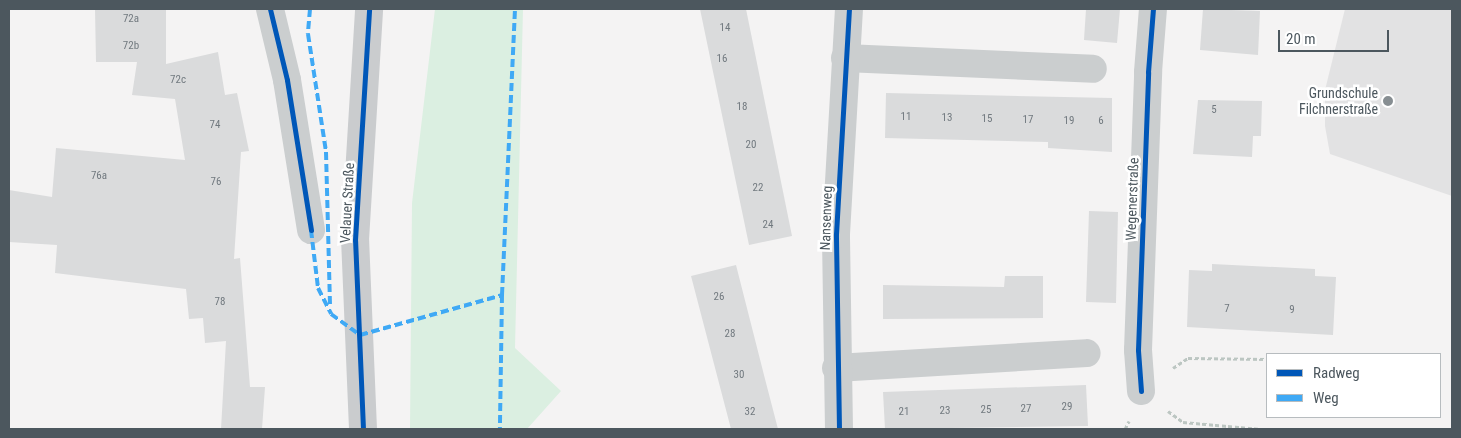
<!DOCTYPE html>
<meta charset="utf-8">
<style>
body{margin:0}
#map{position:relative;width:1461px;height:438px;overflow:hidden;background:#f4f3f3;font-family:"Roboto Condensed",sans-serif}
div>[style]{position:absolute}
.education>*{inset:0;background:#e2e2e3}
.green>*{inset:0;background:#dbefe1}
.building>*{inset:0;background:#dadbdc}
.path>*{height:3px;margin-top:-1.5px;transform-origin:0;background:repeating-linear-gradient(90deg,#bcc6c2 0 4px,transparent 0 6.5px)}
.minor>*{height:28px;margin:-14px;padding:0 14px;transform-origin:14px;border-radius:14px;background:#cbcecf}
.major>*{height:28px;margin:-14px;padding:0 14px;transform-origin:14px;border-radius:14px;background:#caccce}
.quiet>*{height:4px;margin-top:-2px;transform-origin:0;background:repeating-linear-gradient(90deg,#3fa9f5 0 8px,transparent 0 12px)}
.cycleway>*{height:5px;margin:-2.5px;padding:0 2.5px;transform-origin:2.5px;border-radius:2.5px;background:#0057b8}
.dots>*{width:14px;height:14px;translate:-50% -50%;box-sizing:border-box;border:2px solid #fff;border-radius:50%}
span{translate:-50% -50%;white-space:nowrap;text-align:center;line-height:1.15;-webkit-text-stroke:5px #fff;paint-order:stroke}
.number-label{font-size:11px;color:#71797f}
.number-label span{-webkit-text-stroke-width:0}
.poi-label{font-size:14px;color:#4c575e}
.right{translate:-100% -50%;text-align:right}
.street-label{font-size:14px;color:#4c575e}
.frame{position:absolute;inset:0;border:10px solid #4c575e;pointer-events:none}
.legend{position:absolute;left:1266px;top:353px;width:175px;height:65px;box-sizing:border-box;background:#fff;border:1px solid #b7bcbf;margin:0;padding:6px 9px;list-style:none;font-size:15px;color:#4c575e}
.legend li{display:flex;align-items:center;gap:10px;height:25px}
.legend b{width:25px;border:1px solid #b7bcbf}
.scale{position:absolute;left:1278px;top:30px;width:111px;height:22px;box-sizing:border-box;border:2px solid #4c575e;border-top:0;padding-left:6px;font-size:15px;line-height:18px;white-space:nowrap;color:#4c575e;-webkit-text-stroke:4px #fff;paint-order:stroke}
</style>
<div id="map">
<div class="education">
<div style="clip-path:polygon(1345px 9px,1452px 9px,1452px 196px,1330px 154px,1325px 126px,1325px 90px)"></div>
</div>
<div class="green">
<div style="clip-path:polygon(435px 9px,523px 9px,515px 348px,561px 391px,527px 429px,410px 429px,412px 203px)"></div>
</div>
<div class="building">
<div style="clip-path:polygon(95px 9px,166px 9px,166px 64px,218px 52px,225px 95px,237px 93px,249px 151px,241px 152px,234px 259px,240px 258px,250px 387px,265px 387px,262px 429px,221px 429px,226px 341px,205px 343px,203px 318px,189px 319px,186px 289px,55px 273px,57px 245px,9px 242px,9px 190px,52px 197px,56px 148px,185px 160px,175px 99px,132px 95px,137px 62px,96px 62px)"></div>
<div style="clip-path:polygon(700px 9px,746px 9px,792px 236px,749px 245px)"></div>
<div style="clip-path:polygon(1086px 9px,1120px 9px,1117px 43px,1084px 40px)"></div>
<div style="clip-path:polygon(1203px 9px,1260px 11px,1258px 55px,1200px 50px)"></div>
<div style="clip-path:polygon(886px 93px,1112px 98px,1112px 152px,1048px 148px,1048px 142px,885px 138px)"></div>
<div style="clip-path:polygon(1198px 100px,1262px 101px,1261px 136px,1253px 136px,1252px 157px,1193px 154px)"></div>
<div style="clip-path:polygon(1089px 211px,1118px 212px,1116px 303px,1086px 302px)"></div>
<div style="clip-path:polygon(1212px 264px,1315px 269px,1315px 276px,1336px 277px,1333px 335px,1187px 327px,1189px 270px,1212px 271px)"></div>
<div style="clip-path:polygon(736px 265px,765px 379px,778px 429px,731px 429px,691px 276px)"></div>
<div style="clip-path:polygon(1005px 276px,1043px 276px,1043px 318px,883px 319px,883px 285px,1004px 287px)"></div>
<div style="clip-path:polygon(1086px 385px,1088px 426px,885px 429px,883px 392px)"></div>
</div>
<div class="path">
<div style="left:1173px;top:368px;width:18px;rotate:-34deg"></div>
<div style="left:1188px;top:358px;width:79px;rotate:0.7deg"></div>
<div style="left:1168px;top:411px;width:19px;rotate:36deg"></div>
<div style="left:1183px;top:422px;width:78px;rotate:5.1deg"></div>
<div style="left:1125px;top:429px;width:9px;rotate:-63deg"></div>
</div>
<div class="minor">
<div style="left:270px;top:9px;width:73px;rotate:76.5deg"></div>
<div style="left:287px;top:80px;width:152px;rotate:80.9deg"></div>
<div style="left:845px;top:58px;width:248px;rotate:2.5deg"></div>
<div style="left:836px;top:368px;width:251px;rotate:-3.4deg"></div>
<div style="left:1141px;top:391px;width:41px;rotate:-94.2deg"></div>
<div style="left:1138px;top:350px;width:278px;rotate:-87.9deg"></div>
<div style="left:1148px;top:72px;width:63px;rotate:-85.5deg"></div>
<div style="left:839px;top:429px;width:195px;rotate:-90.9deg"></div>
<div style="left:836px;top:234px;width:225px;rotate:-86.7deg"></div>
</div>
<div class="major">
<div style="left:363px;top:429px;width:189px;rotate:-92.4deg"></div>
<div style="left:355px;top:240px;width:231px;rotate:-86.5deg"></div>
</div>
<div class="quiet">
<div style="left:310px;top:9px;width:25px;rotate:95deg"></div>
<div style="left:308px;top:34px;width:119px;rotate:81.3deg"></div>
<div style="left:326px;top:152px;width:155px;rotate:88.5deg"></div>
<div style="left:311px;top:230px;width:58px;rotate:83.1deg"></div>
<div style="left:318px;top:288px;width:29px;rotate:63deg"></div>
<div style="left:331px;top:314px;width:36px;rotate:36deg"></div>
<div style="left:360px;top:335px;width:148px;rotate:-15.7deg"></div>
<div style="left:502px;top:295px;width:134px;rotate:90.9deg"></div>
<div style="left:502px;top:295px;width:286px;rotate:-87.4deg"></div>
</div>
<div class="cycleway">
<div style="left:270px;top:9px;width:73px;rotate:76.5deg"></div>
<div style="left:287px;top:80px;width:152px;rotate:80.9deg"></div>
<div style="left:1141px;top:391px;width:41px;rotate:-94.2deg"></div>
<div style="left:1138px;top:350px;width:278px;rotate:-87.9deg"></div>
<div style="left:1148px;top:72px;width:63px;rotate:-85.5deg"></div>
<div style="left:363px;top:429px;width:189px;rotate:-92.4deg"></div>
<div style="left:355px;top:240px;width:231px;rotate:-86.5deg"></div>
<div style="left:839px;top:429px;width:195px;rotate:-90.9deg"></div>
<div style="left:836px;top:234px;width:225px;rotate:-86.7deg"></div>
</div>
<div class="dots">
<div style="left:1388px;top:101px;background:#878e92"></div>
</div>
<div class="number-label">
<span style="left:131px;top:19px">72a</span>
<span style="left:725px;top:28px">14</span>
<span style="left:131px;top:46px">72b</span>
<span style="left:722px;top:59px">16</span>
<span style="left:178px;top:80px">72c</span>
<span style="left:742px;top:107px">18</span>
<span style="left:1214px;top:110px">5</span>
<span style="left:906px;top:117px">11</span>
<span style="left:947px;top:118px">13</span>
<span style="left:987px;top:119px">15</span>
<span style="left:1028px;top:120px">17</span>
<span style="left:1069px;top:121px">19</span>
<span style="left:1101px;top:121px">6</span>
<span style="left:215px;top:125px">74</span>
<span style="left:751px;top:145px">20</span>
<span style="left:99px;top:176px">76a</span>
<span style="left:216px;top:182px">76</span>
<span style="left:758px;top:188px">22</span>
<span style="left:768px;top:225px">24</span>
<span style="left:719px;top:297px">26</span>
<span style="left:220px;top:302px">78</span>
<span style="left:1227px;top:309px">7</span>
<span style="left:1292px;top:310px">9</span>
<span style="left:730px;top:334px">28</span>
<span style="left:739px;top:375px">30</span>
<span style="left:1067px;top:407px">29</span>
<span style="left:1026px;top:409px">27</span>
<span style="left:986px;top:410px">25</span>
<span style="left:945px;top:411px">23</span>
<span style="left:750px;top:412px">32</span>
<span style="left:904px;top:412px">21</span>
</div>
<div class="poi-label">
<span class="right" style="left:1378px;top:101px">Grundschule<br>Filchnerstraße</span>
</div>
<div class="street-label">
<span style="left:1132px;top:199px;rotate:-88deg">Wegenerstraße</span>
<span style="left:347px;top:203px;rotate:-87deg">Velauer Straße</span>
<span style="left:826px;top:218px;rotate:-88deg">Nansenweg</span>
</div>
<div class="frame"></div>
<ul class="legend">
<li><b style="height:6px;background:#0057b8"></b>Radweg</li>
<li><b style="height:6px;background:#3fa9f5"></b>Weg</li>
</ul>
<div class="scale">20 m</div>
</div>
